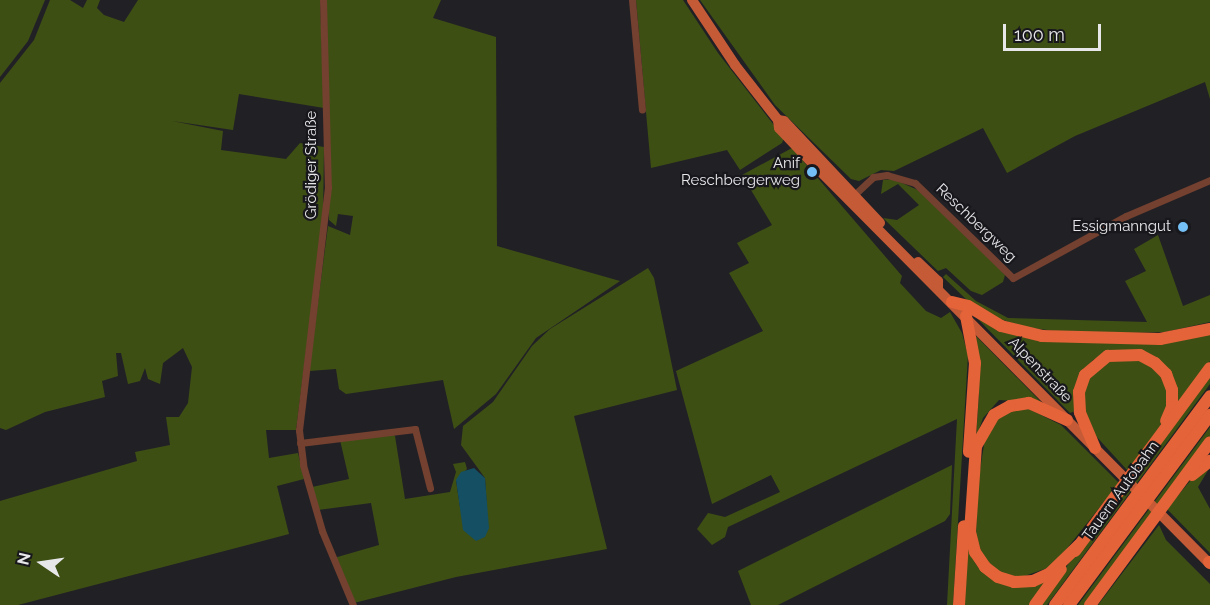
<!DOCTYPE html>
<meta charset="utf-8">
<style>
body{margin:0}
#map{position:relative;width:1210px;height:605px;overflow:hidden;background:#212125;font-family:Raleway,sans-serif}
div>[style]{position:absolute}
.green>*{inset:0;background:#3e4f14}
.water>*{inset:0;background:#144f63}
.street>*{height:7px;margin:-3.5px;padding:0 3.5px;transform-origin:3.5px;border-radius:3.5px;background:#744030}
.primary>*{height:10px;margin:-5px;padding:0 5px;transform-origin:5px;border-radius:5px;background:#c55a37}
.highway>*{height:12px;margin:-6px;padding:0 6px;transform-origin:6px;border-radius:6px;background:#e46338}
.dots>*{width:16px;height:16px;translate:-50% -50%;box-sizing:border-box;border:3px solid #18181c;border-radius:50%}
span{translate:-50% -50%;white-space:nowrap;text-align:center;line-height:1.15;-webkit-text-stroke:4.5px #18181c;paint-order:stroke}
.poi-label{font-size:15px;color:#e7e7ea}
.right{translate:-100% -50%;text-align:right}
.street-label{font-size:15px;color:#e7e7ea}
.north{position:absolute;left:12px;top:533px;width:60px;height:60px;-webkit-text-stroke:4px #18181c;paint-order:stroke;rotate:283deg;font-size:16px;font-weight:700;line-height:24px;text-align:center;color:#e7e7ea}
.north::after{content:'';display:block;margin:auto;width:21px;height:27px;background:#e7e7ea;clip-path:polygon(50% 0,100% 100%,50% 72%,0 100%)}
.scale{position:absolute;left:1003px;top:24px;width:98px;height:27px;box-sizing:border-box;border:3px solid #e7e7ea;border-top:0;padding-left:8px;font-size:18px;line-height:21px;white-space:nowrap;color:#e7e7ea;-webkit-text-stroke:4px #18181c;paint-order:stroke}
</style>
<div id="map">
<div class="green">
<div style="clip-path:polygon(0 0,45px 0,28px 41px,0 77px)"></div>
<div style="clip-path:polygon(70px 0,83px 8px,87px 0,100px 0,97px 8px,104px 15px,124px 22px,138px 0,320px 0,324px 108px,239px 94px,233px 130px,172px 121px,223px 131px,221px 150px,286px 159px,300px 143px,324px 147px,323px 218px,296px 430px,266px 430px,269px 458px,298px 453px,304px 479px,277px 486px,289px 534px,18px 605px,0 605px,0 501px,137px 461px,135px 452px,170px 445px,166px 417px,179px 417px,188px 403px,192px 367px,183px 348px,163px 363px,160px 384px,148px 379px,145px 368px,140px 381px,128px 384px,121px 353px,116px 353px,118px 376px,102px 381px,105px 397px,45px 412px,6px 430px,0 428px,0 83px,34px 40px,50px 0)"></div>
<div style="clip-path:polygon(325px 0,441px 0,433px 18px,496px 37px,497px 246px,620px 281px,536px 338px,496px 394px,454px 429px,443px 380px,346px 394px,339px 389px,336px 369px,309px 371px,328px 226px,350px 235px,353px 216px,338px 214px,336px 226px,329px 220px)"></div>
<div style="clip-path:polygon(636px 0,683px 0,718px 53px,784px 138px,782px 143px,740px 170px,727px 150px,651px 168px)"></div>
<div style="clip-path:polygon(700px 0,1210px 0,1210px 99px,1205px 82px,1075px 136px,1007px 173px,983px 128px,894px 171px,881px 170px,859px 181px,851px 179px,775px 105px)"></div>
<div style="clip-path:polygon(792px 148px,902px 276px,900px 283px,926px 311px,941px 318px,950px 312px,962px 333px,968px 355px,953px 605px,947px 605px,957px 419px,728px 527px,725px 537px,712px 545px,697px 529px,708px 513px,725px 517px,780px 492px,771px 475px,712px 504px,676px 371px,763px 331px,729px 273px,749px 263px,737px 243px,772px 225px,742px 175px)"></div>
<div style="clip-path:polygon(893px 179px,920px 191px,997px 266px,1005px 275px,1003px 282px,982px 295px,971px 291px,946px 268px,938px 271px,883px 218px,897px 220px,919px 205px,898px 184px,881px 194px,883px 180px)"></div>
<div style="clip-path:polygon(1158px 235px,1183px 306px,1210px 295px,1210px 322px,1165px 332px,1079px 334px,1024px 327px,991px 316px,970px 303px,943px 277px,946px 274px,976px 301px,1008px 318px,1147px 322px,1125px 281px,1146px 271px,1134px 249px)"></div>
<div style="clip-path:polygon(648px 268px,654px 278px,677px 390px,574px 416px,607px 549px,456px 577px,354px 603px,334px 558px,379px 545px,371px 503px,318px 510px,312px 487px,349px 479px,340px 440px,391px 433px,395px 436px,405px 499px,450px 492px,456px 472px,453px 464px,465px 462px,467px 469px,456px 481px,460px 507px,487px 509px,485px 478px,461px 445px,463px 426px,493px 402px,532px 346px,550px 329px)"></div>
<div style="clip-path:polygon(973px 314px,1051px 341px,1210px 332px,1210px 361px,1173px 412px,1174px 384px,1143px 351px,1111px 350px,1093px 360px,1081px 374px,1075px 411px,1070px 413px)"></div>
<div style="clip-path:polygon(975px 335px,1042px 403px,999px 400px,983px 418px,976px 438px,979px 393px)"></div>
<div style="clip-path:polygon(1111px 359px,1143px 359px,1167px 383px,1169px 405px,1160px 426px,1128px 471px,1094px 434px,1083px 405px,1085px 384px,1093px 373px)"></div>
<div style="clip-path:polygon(1210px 373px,1210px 384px,1047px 605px,1038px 605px)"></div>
<div style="clip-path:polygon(1027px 408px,1061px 425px,1119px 483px,1053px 566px,1019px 578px,1004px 575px,984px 559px,976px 537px,977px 489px,986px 432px,1003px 413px)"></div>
<div style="clip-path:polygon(1210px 427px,1210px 438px,1087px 605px,1078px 605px)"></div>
<div style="clip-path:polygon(952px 465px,950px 514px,945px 521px,778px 605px,751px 605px,738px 571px)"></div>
<div style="clip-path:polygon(1210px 467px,1198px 487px,1210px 509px,1210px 553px,1167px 509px,1194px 476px)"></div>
<div style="clip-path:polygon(1159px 525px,1166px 540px,1210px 584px,1210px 605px,1098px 605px)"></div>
<div style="clip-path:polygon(968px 538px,975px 563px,982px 572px,1044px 580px,1046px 584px,1030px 605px,964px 605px)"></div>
</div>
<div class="water">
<div style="clip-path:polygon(474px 468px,485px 478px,489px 528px,485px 537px,476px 541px,463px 530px,456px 480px,461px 472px)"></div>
</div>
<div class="street">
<div style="left:323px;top:0;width:187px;rotate:88.5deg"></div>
<div style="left:328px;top:187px;width:245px;rotate:96.8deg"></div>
<div style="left:299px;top:430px;width:35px;rotate:83deg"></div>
<div style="left:303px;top:465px;width:69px;rotate:73.9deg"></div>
<div style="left:322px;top:531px;width:80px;rotate:67.3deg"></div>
<div style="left:632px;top:0;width:110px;rotate:84.8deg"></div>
<div style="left:854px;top:195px;width:26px;rotate:-43deg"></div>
<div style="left:873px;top:177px;width:14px;rotate:-8deg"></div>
<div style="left:887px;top:175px;width:29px;rotate:16deg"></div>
<div style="left:915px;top:183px;width:136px;rotate:44.1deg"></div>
<div style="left:1013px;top:278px;width:129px;rotate:-28.8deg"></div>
<div style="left:1126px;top:216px;width:91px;rotate:-23.2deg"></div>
<div style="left:300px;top:443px;width:116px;rotate:-6.9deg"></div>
<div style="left:415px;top:429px;width:61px;rotate:75.7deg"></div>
</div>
<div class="primary">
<div style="left:692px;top:0;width:78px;rotate:56.5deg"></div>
<div style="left:735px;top:65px;width:70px;rotate:52deg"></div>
<div style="left:778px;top:120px;width:8px;rotate:83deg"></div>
<div style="left:779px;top:128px;width:52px;rotate:46.5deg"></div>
<div style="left:815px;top:166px;width:561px;rotate:45.22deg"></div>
<div style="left:778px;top:120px;width:6px;rotate:9deg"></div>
<div style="left:784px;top:121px;width:140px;rotate:46.7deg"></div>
<div style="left:918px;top:262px;width:28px;rotate:44deg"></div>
<div style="left:938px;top:281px;width:7px;rotate:90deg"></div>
</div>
<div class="highway">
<div style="left:952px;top:302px;width:16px;rotate:14deg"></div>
<div style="left:968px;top:306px;width:39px;rotate:31deg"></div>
<div style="left:1001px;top:326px;width:42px;rotate:13.7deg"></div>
<div style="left:1042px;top:336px;width:118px;rotate:1.5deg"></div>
<div style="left:1160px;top:339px;width:51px;rotate:-11.3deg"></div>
<div style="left:966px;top:316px;width:48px;rotate:79.2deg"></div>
<div style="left:975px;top:363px;width:89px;rotate:93.9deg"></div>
<div style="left:1067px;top:420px;width:42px;rotate:-155.9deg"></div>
<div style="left:1029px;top:403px;width:19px;rotate:171deg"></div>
<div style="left:1010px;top:406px;width:18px;rotate:151deg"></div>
<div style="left:994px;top:415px;width:36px;rotate:120deg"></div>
<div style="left:976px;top:446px;width:86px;rotate:94deg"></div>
<div style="left:970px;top:532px;width:21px;rotate:76deg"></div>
<div style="left:975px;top:552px;width:18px;rotate:56deg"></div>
<div style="left:985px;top:567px;width:16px;rotate:38deg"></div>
<div style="left:998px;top:577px;width:17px;rotate:17deg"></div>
<div style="left:1014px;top:582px;width:19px;rotate:-3deg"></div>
<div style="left:1033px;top:581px;width:17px;rotate:-24deg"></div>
<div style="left:1049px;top:574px;width:42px;rotate:-44deg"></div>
<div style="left:1095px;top:448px;width:39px;rotate:-113deg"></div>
<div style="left:1080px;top:412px;width:20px;rotate:-93deg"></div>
<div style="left:1079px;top:392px;width:18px;rotate:-71deg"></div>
<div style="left:1085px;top:375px;width:30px;rotate:-40deg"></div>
<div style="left:1108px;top:356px;width:32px;rotate:-2deg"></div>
<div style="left:1140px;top:355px;width:17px;rotate:28deg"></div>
<div style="left:1155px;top:363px;width:16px;rotate:45deg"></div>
<div style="left:1166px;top:374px;width:17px;rotate:69deg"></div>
<div style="left:1172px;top:390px;width:17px;rotate:90deg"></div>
<div style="left:1172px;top:407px;width:15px;rotate:113deg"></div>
<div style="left:1192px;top:475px;width:23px;rotate:-38deg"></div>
<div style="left:1075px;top:551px;width:227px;rotate:-53.6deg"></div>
<div style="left:1209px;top:562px;width:1px;rotate:45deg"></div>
<div style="left:959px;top:605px;width:79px;rotate:-86.4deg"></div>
<div style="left:1035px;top:605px;width:44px;rotate:-54.2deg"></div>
<div style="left:1055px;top:605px;width:260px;rotate:-53.4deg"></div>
<div style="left:1069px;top:605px;width:237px;rotate:-53.4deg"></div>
<div style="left:1090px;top:605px;width:202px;rotate:-53.6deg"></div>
</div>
<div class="dots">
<div style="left:812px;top:172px;background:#74c0f6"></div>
<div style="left:1183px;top:227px;background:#74c0f6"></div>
</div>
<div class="poi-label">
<span class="right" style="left:800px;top:172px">Anif<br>Reschbergerweg</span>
<span class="right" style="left:1171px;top:227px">Essigmanngut</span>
</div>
<div class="street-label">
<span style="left:312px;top:165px;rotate:-90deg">Grödiger Straße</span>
<span style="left:976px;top:223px;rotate:44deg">Reschbergweg</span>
<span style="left:1040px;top:370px;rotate:46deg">Alpenstraße</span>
<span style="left:1121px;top:491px;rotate:-54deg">Tauern Autobahn</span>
</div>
<div class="north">N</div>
<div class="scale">100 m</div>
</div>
